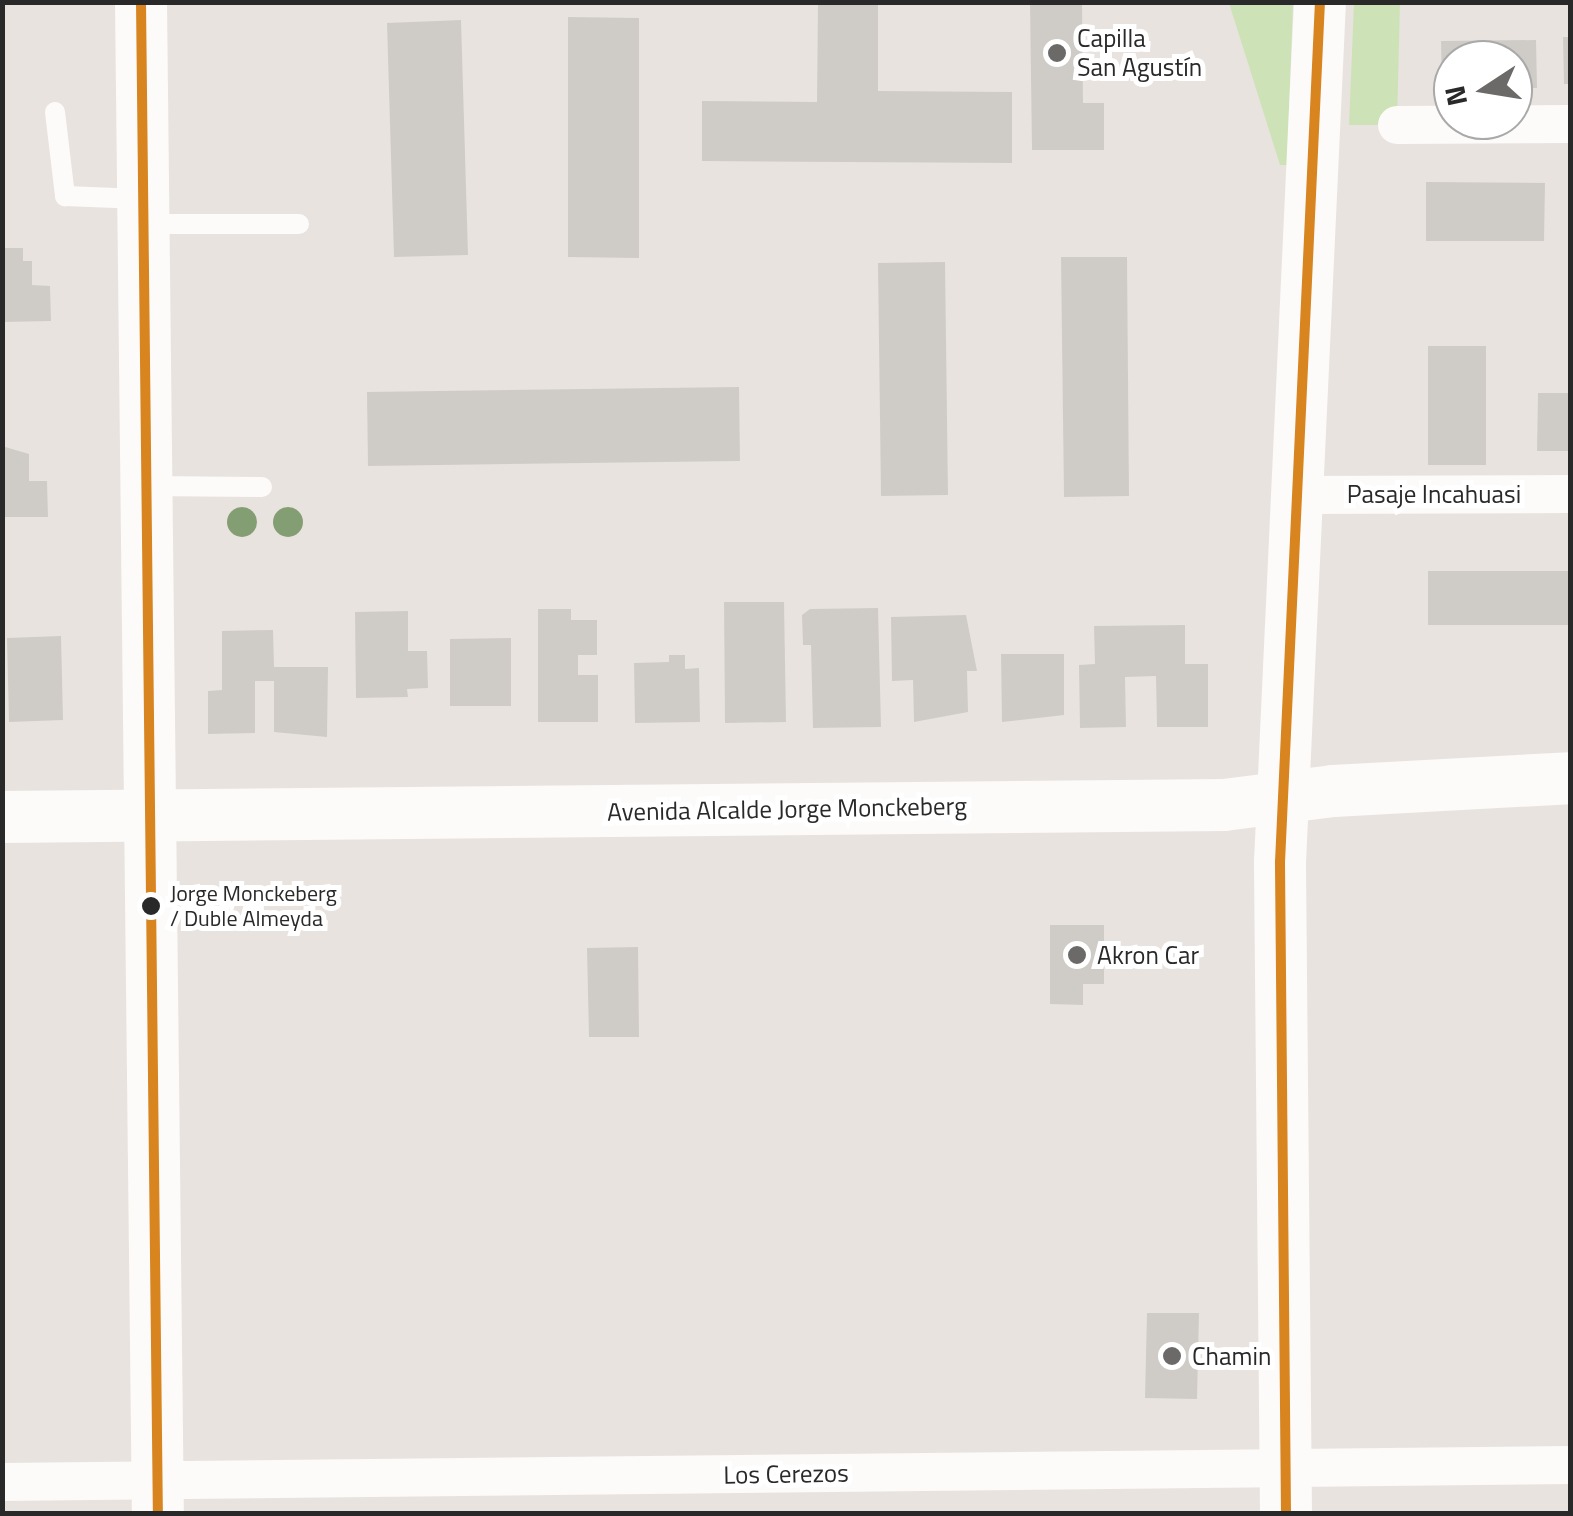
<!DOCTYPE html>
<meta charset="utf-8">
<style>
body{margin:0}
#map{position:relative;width:1573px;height:1516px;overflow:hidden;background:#e8e3de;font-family:"Titillium Web",sans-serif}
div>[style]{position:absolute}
.green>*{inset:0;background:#cee2b8}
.building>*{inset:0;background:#cfccc8}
.service>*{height:20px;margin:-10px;padding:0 10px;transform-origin:10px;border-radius:10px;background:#fcfbfa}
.minor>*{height:38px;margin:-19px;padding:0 19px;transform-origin:19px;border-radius:19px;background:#fcfbfa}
.secondary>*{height:52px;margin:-26px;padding:0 26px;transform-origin:26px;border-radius:26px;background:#fcfbfa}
.bus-1>*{height:10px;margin:-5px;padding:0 5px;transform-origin:5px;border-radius:5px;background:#d8841f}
.trees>*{width:30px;height:30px;margin:-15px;border-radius:50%;background:#849e73}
.dots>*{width:28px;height:28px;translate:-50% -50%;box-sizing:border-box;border:5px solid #fff;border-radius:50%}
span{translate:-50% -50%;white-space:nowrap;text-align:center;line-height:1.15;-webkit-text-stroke:10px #fff;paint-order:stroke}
.bus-label{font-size:22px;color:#292929}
.left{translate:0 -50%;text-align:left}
.poi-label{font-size:25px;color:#292929}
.street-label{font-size:25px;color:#292929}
.frame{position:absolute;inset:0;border:5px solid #292929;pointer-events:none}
.north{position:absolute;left:1433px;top:40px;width:100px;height:100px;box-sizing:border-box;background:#fff;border:2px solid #a9a9a9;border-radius:50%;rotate:258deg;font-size:28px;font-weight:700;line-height:40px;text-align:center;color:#292929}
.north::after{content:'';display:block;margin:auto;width:35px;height:45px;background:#6c6a68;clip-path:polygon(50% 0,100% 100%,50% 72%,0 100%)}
</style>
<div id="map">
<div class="green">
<div style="clip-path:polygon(1229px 3px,1293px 3px,1287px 165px,1280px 165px)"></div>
<div style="clip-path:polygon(1354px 3px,1400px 3px,1397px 125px,1349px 125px)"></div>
</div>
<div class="building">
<div style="clip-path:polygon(818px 2px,878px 2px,878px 91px,1012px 92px,1012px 163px,702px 161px,702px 101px,817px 102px)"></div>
<div style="clip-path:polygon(1030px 2px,1082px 2px,1083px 103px,1104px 103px,1104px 150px,1032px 150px)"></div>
<div style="clip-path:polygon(568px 17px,639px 18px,639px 258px,568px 257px)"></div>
<div style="clip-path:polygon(461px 20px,468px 255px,394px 257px,387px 23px)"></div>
<div style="clip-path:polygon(1563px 37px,1570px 37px,1570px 84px,1564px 84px)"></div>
<div style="clip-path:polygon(1536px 40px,1537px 88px,1513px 88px,1513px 60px,1453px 60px,1453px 88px,1442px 88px,1441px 41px)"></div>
<div style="clip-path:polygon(1426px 182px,1545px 183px,1544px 241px,1426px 241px)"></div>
<div style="clip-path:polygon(2px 248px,23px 248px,23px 261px,32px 261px,32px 285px,50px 286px,51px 321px,2px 322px)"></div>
<div style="clip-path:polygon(1061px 257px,1127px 257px,1129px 496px,1064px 497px)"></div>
<div style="clip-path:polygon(945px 262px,948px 495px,881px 496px,878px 263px)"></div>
<div style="clip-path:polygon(1428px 346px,1486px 346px,1486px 465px,1428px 465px)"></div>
<div style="clip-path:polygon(739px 387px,740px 461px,368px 466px,367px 392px)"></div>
<div style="clip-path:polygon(1538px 393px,1570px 393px,1570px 451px,1537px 451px)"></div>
<div style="clip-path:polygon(2px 446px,29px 454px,29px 481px,47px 481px,48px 517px,2px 517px)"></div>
<div style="clip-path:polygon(1428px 571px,1570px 571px,1570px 625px,1428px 625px)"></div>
<div style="clip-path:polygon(724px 602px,784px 602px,786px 722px,725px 723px)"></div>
<div style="clip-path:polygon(878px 608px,881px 727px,813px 728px,811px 645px,803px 645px,802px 615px,810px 609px)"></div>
<div style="clip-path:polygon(538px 609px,571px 609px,571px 620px,597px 620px,597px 655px,578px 655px,578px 675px,598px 675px,598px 722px,538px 722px)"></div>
<div style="clip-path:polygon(408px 611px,408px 651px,427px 651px,428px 688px,407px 689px,408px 697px,356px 698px,355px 612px)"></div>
<div style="clip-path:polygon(966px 615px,977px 671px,967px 671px,968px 712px,914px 722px,913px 680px,892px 681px,891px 617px)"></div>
<div style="clip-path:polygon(1185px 625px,1185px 664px,1208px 664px,1208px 727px,1157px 727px,1156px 676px,1125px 677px,1126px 727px,1080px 728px,1079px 665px,1095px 664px,1094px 626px)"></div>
<div style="clip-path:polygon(273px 630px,274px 667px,328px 667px,327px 737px,274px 732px,274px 681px,255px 681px,255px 733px,208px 734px,208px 691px,222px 690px,222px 631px)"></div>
<div style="clip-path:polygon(61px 636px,63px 720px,9px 722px,7px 638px)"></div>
<div style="clip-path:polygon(511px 638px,511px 706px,450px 706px,450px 639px)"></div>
<div style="clip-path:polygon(1001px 654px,1064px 654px,1064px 715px,1002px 722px)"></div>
<div style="clip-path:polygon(669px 655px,685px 655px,685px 669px,699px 668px,700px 722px,635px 723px,634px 663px,669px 662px)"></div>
<div style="clip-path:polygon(1050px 925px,1104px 925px,1104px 984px,1083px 984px,1083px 1005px,1050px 1004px)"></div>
<div style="clip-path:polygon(638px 947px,639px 1037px,589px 1037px,587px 948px)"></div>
<div style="clip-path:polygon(1147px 1313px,1199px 1313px,1197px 1399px,1145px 1398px)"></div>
</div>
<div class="service">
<div style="left:55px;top:112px;width:85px;rotate:83.2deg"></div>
<div style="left:65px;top:196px;width:76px;rotate:2.3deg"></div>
<div style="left:146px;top:224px;width:153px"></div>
<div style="left:149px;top:486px;width:113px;rotate:0.5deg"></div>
</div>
<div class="minor">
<div style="left:1397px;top:125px;width:173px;rotate:-0.3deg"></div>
<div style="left:1297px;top:495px;width:273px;rotate:-0.2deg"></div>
<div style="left:2px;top:1482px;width:1568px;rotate:-0.62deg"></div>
</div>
<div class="secondary">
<div style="left:141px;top:2px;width:1512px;rotate:89.36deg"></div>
<div style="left:2px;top:817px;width:1222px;rotate:-0.56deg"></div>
<div style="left:1224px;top:805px;width:110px;rotate:-7.3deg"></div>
<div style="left:1333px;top:791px;width:237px;rotate:-3.1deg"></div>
<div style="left:1286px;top:1514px;width:652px;rotate:-90.53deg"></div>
<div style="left:1280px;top:862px;width:861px;rotate:-87.34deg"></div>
</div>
<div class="bus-1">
<div style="left:141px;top:2px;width:1512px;rotate:89.36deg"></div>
<div style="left:1286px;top:1514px;width:652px;rotate:-90.53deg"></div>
<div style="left:1280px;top:862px;width:861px;rotate:-87.34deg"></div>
</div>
<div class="trees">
<div style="left:242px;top:522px"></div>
<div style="left:288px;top:522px"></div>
</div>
<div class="dots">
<div style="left:1057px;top:53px;background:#6c6a68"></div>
<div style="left:151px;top:906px;background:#292929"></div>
<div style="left:1077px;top:955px;background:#6c6a68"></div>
<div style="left:1172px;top:1356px;background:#6c6a68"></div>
</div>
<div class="bus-label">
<span class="left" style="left:170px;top:906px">Jorge Monckeberg<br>/ Duble Almeyda</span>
</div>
<div class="poi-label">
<span class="left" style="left:1077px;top:53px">Capilla<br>San Agustín</span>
<span class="left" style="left:1097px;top:955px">Akron Car</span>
<span class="left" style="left:1192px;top:1356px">Chamin</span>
</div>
<div class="street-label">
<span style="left:1434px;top:494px">Pasaje Incahuasi</span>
<span style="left:787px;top:809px;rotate:-1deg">Avenida Alcalde Jorge Monckeberg</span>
<span style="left:786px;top:1474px;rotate:-1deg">Los Cerezos</span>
</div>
<div class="frame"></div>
<div class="north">N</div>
</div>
